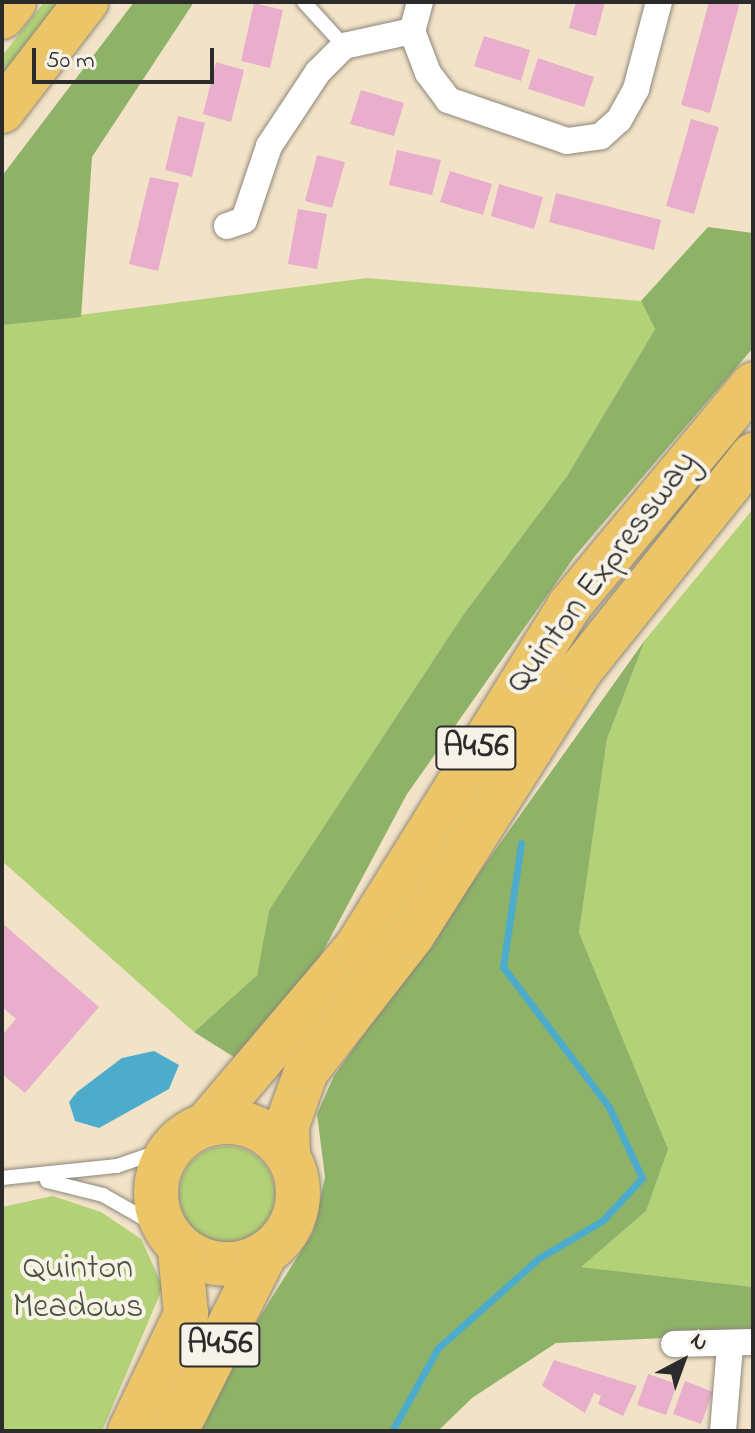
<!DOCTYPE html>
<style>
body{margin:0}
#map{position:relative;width:755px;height:1433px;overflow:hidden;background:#f2e3c8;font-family:"Indie Flower",sans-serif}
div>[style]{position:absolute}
.green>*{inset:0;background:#b3d177}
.round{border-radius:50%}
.forest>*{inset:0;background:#8eb368}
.water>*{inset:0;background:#4dabcc}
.stream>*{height:7px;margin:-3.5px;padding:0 3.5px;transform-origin:3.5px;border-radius:3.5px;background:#4dabcc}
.building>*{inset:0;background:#e8aecb}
.roads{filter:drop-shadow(0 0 2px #8e877a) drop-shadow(0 0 2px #8e877a)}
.service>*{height:14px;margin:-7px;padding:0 7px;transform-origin:7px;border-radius:7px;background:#fff}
.minor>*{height:26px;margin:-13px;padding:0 13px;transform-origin:13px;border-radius:13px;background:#fff}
.trunk>*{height:44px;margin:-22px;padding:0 22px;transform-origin:22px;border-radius:22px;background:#ecc569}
.trunk>.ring{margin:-22px;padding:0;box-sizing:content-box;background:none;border:44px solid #ecc569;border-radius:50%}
.motorway>*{height:44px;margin:-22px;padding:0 22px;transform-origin:22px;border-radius:22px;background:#ecc569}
span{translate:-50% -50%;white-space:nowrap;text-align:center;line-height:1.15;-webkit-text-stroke:8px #f7f3e8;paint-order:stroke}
.shield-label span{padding:2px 6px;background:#f7f3e8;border:2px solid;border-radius:6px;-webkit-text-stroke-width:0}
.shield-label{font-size:32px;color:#2b2b2b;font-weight:700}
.street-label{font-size:34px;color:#2b2b2b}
.park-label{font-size:34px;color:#4d543e}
.frame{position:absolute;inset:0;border:4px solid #2b2b2b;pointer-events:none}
.north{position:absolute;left:643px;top:1321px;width:80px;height:80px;-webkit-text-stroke:6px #f7f3e8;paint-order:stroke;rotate:41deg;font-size:22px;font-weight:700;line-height:32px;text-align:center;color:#2b2b2b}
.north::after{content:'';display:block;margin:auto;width:28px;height:36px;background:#2b2b2b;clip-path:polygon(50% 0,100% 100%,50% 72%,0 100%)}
.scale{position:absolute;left:32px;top:48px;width:182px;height:36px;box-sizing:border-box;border:4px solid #2b2b2b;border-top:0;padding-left:10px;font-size:24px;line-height:28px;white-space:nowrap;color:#2b2b2b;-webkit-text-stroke:6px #f7f3e8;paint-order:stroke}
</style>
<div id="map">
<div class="green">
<div style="clip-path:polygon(44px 2px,62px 2px,2px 78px,2px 56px)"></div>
<div style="clip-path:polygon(367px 278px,641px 301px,655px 329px,567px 476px,463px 615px,269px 910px,257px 975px,194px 1032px,2px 861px,2px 325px)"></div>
<div style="clip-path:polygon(753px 509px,753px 1287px,580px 1267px,646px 1211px,579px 933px,607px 739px,645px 640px)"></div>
<div class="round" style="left:179px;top:1146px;width:96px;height:96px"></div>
<div style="clip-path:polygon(53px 1196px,101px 1212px,141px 1239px,163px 1287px,102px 1431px,2px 1431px,2px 1207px)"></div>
</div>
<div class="forest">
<div style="clip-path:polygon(134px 2px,194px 2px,92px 157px,81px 317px,2px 325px,2px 176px)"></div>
<div style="clip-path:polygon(708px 227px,753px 233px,753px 348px,575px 556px,407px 794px,314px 968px,237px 1059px,194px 1032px,257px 975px,269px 910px,463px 615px,567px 476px,655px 329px,641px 301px)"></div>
<div style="clip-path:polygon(645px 640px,607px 739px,579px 933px,668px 1149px,646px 1211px,581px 1267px,753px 1287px,753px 1334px,556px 1343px,472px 1398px,438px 1431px,188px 1431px,313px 1232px,325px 1177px,317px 1114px,334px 1076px)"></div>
</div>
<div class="water">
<div style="clip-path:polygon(154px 1051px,179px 1065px,169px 1089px,99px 1128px,75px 1121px,69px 1102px,77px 1092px,122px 1058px)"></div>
</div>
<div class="stream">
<div style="left:392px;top:1431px;width:95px;rotate:-61deg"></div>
<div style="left:438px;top:1348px;width:135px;rotate:-41.7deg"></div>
<div style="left:539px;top:1258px;width:73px;rotate:-30.4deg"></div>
<div style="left:602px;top:1221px;width:59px;rotate:-47.1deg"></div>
<div style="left:642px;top:1178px;width:78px;rotate:-114.9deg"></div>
<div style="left:609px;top:1107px;width:176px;rotate:-127.1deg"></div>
<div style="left:503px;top:967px;width:125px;rotate:-81.7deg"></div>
</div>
<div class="building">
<div style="clip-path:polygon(576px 2px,605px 2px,596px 36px,569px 28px)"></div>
<div style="clip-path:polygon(709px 2px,740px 2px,710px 113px,681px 105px)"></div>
<div style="clip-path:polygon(254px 3px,283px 10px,270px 68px,241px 61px)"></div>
<div style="clip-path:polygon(484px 36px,530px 50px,521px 81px,474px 66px)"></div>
<div style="clip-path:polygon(538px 58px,594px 77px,584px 107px,528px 89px)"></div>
<div style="clip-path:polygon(216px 62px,244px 70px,231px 122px,203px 114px)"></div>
<div style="clip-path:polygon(361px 90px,404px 103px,394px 136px,350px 124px)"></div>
<div style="clip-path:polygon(178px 116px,205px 123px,192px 177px,165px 170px)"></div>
<div style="clip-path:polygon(691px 119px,719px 127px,694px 214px,666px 206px)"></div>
<div style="clip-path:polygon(397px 150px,441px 160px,432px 195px,389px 185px)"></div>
<div style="clip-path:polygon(317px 155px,345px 162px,332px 208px,305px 201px)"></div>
<div style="clip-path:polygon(450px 171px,492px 184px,483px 215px,440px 202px)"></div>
<div style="clip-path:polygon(150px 177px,179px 183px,158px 271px,129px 264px)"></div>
<div style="clip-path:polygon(499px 184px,543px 197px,534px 229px,491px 216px)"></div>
<div style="clip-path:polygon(556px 193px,661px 220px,654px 250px,549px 222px)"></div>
<div style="clip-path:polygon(298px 209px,327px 214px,317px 269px,288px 264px)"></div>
<div style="clip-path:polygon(2px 923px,99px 1007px,25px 1093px,2px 1074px,2px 1035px,16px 1019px,2px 1007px)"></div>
<div style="clip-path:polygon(554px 1360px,637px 1386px,623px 1416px,598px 1404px,601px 1396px,594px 1393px,585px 1413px,542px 1386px)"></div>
<div style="clip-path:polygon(648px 1374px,677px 1384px,666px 1415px,637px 1405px)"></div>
<div style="clip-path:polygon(685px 1381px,713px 1392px,701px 1424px,673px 1414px)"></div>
</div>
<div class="roads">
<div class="service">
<div style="left:304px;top:2px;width:59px;rotate:47.7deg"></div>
<div style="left:2px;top:1178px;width:116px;rotate:-6deg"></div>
<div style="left:117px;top:1166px;width:58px;rotate:-19.1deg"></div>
<div style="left:47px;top:1181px;width:58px;rotate:14deg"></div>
<div style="left:103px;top:1195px;width:75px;rotate:29.6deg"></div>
</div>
<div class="minor">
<div style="left:420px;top:2px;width:30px;rotate:105deg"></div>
<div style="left:412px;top:31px;width:45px;rotate:69.1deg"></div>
<div style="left:428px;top:73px;width:34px;rotate:53deg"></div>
<div style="left:448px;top:100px;width:126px;rotate:19deg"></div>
<div style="left:567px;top:141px;width:34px;rotate:-8deg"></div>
<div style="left:601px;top:136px;width:24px;rotate:-42deg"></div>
<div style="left:619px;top:120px;width:35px;rotate:-61deg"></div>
<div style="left:636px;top:89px;width:90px;rotate:-75.2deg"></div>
<div style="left:227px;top:226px;width:18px;rotate:-19deg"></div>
<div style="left:244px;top:220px;width:78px;rotate:-71.3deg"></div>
<div style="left:269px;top:146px;width:89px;rotate:-56.5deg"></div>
<div style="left:318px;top:72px;width:37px;rotate:-45deg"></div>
<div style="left:344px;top:46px;width:70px;rotate:-12.4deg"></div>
<div style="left:674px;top:1344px;width:79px;rotate:-1.5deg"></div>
<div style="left:723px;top:1431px;width:86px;rotate:-85.3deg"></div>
</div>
<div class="trunk">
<div style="left:211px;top:1119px;width:226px;rotate:-49.7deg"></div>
<div style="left:357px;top:947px;width:402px;rotate:-58.1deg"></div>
<div style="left:569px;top:606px;width:288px;rotate:-50.3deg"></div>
<div class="ring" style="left:156px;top:1122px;width:98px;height:98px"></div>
<div style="left:288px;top:1153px;width:28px;rotate:-92deg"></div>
<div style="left:287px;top:1125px;width:56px;rotate:-70.3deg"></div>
<div style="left:306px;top:1072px;width:172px;rotate:-52.1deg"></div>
<div style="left:412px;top:936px;width:314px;rotate:-57.6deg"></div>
<div style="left:580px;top:671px;width:277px;rotate:-51.3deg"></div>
<div style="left:130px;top:1431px;width:130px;rotate:-64.4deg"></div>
<div style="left:186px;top:1314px;width:65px;rotate:-95.3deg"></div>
<div style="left:176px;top:1431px;width:194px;rotate:-63.3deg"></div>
</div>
<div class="motorway">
<div style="left:2px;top:17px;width:19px;rotate:-51deg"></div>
<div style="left:2px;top:111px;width:138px;rotate:-52.4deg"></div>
</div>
</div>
<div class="shield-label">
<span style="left:476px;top:748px">A456</span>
<span style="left:220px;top:1345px">A456</span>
</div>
<div class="street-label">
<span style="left:603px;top:573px;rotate:-53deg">Quinton Expressway</span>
</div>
<div class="park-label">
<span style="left:78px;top:1289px">Quinton<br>Meadows</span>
</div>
<div class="frame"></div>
<div class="north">N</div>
<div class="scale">50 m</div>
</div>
